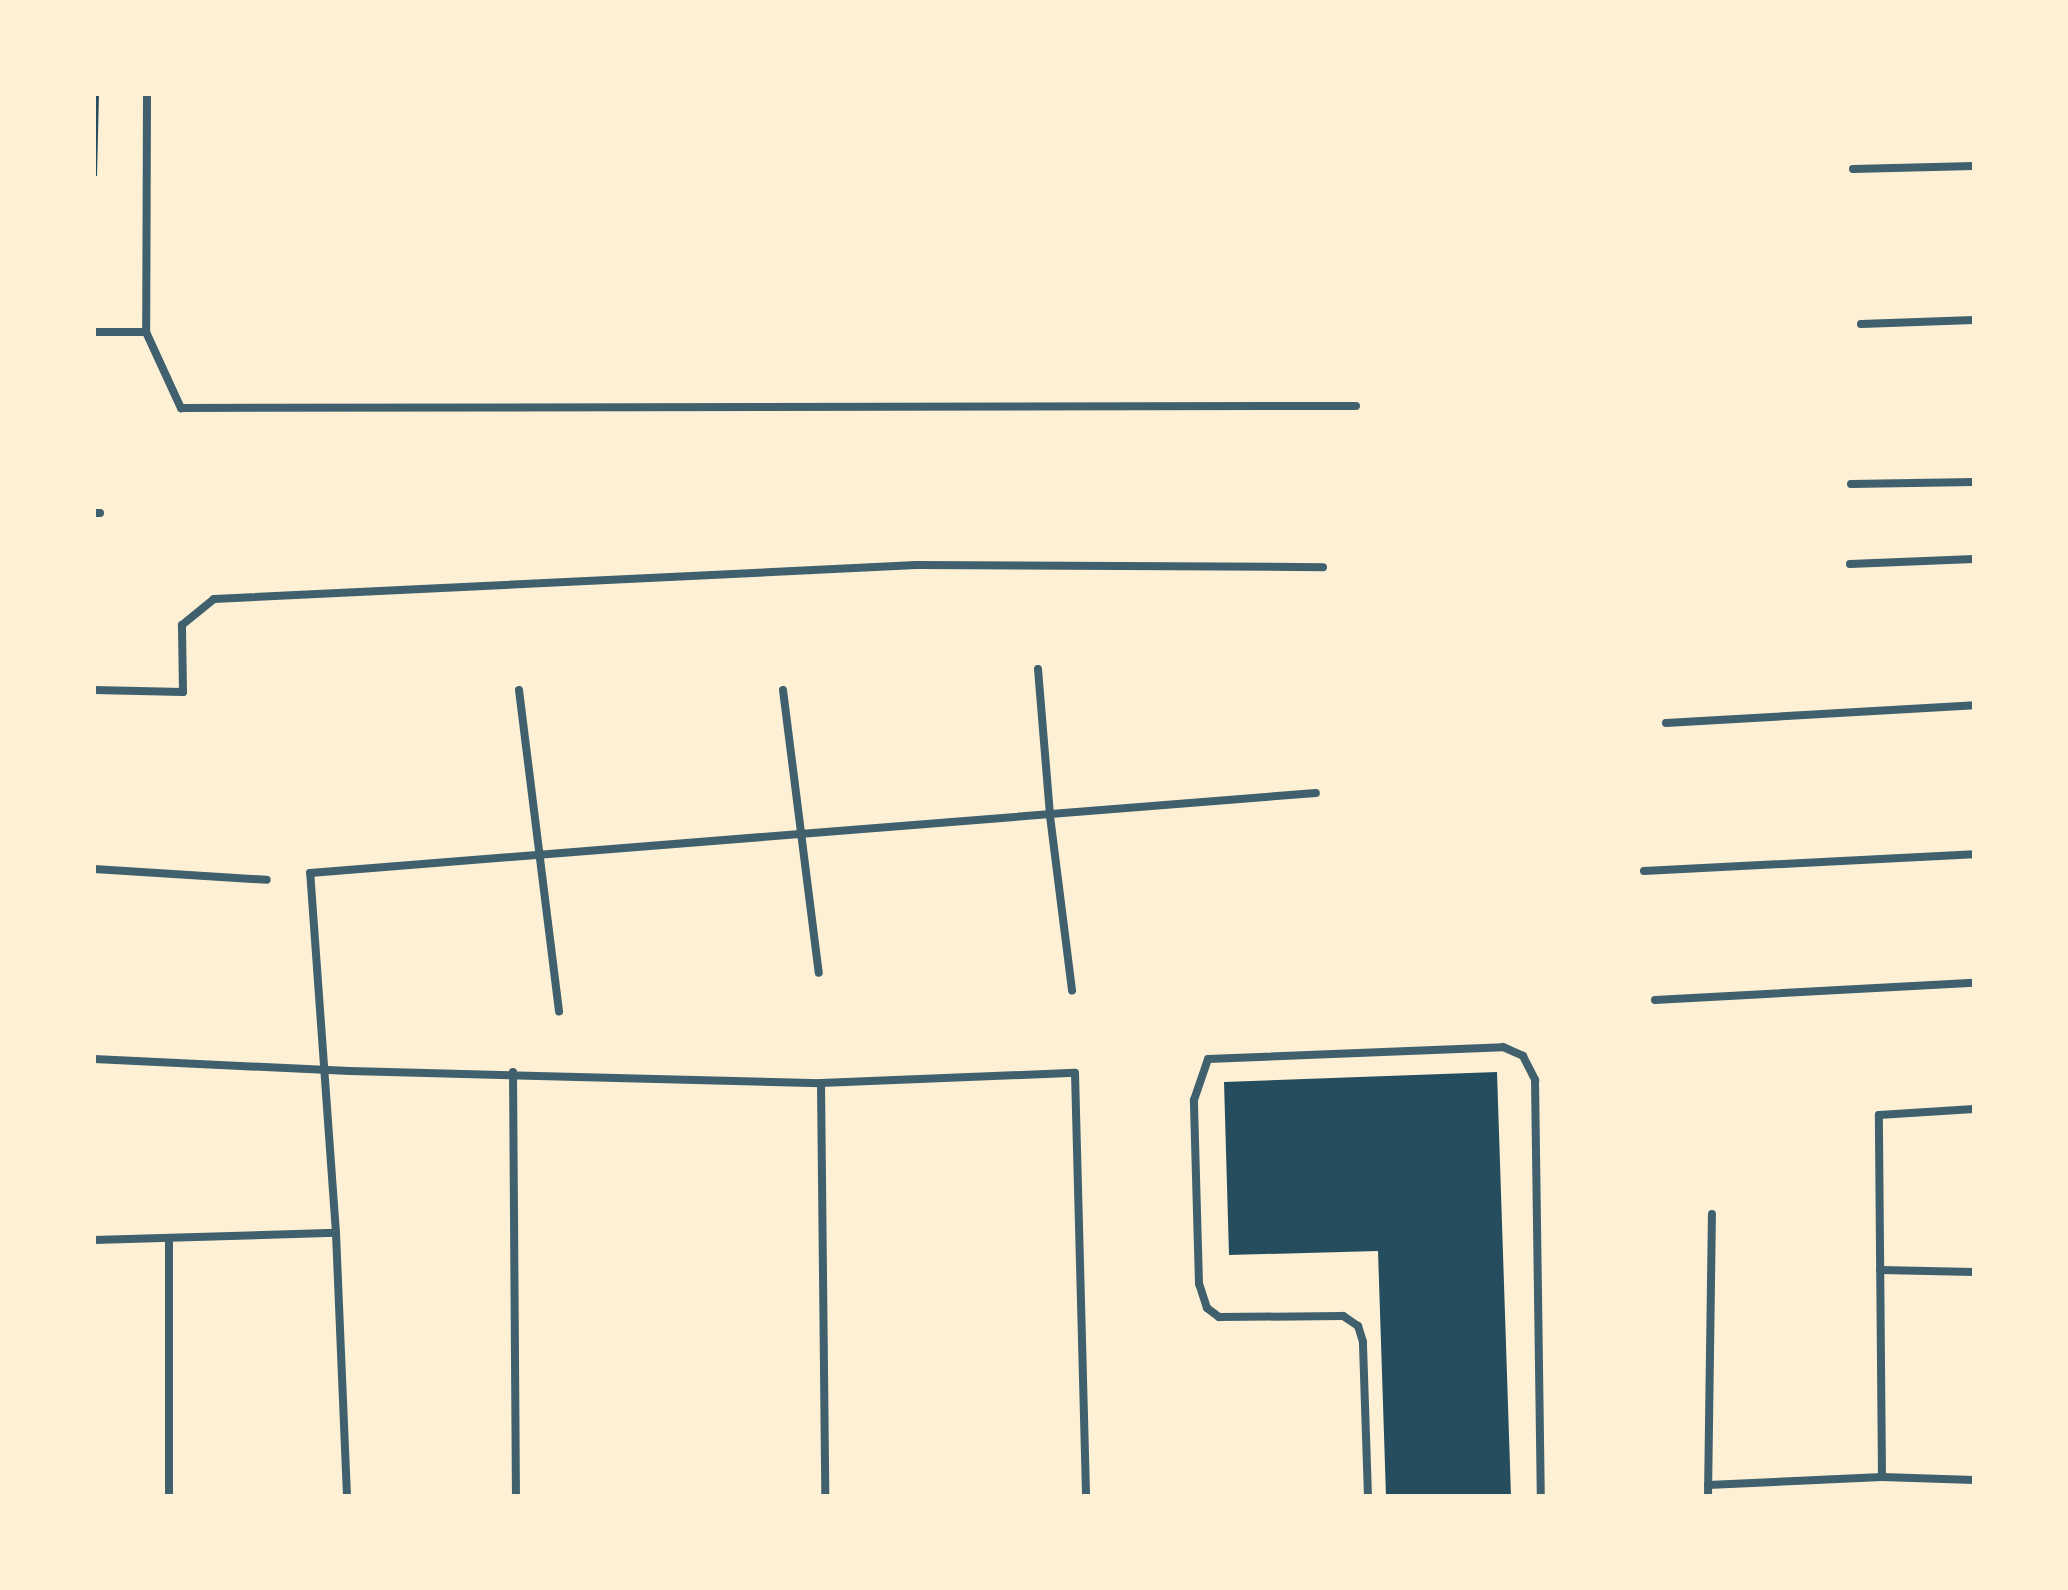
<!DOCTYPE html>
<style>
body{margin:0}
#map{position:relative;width:2068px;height:1590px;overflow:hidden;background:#fdf0d5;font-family:Overpass,sans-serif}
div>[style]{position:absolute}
.building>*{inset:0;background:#264d5e}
.minor>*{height:8px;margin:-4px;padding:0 4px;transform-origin:4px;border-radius:4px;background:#3f606c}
span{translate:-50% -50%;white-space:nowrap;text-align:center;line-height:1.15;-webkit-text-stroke:6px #fdf0d5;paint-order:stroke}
.frame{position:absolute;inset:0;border:96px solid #fdf0d5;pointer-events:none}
</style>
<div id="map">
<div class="building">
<div style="clip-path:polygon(94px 94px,99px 94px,97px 176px,94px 176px)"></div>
<div style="clip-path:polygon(1497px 1072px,1511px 1496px,1386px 1496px,1378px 1251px,1229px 1255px,1224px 1082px)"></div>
</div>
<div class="minor">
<div style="left:147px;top:94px;width:238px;rotate:90.2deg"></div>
<div style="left:146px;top:332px;width:84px;rotate:65.3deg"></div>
<div style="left:181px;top:408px;width:1175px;rotate:-0.1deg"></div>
<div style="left:1853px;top:169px;width:121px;rotate:-1.4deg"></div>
<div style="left:1861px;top:324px;width:113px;rotate:-2deg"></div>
<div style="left:94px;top:332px;width:52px"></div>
<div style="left:1851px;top:484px;width:123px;rotate:-0.9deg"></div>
<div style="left:94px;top:513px;width:6px"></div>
<div style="left:1850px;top:564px;width:124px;rotate:-2.3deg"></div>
<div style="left:1038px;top:669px;width:147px;rotate:85.3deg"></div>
<div style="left:1050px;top:816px;width:176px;rotate:82.8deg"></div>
<div style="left:94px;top:690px;width:89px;rotate:1.3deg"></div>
<div style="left:183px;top:692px;width:67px;rotate:-90.9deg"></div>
<div style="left:182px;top:625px;width:41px;rotate:-39.1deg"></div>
<div style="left:214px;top:599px;width:703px;rotate:-2.77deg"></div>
<div style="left:916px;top:565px;width:407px;rotate:0.3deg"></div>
<div style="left:519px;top:690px;width:324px;rotate:82.9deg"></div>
<div style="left:783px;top:690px;width:285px;rotate:82.8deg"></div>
<div style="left:1666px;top:723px;width:309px;rotate:-3.3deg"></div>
<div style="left:94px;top:869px;width:173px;rotate:3.6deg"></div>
<div style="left:1644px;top:871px;width:330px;rotate:-2.9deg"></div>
<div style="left:1655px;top:1000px;width:319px;rotate:-3.1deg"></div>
<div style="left:94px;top:1059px;width:256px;rotate:2.7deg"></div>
<div style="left:350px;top:1071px;width:471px;rotate:1.5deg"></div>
<div style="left:821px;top:1083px;width:254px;rotate:-2.3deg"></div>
<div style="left:1075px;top:1073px;width:423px;rotate:88.5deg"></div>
<div style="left:513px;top:1072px;width:424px;rotate:89.6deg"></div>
<div style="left:821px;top:1083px;width:413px;rotate:89.4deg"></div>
<div style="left:169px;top:1238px;width:258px;rotate:90deg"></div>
<div style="left:94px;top:1240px;width:242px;rotate:-1.7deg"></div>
<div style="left:1880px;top:1270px;width:94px;rotate:1.2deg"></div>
<div style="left:1882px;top:1477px;width:362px;rotate:-90.5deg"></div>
<div style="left:1879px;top:1115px;width:95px;rotate:-3.6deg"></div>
<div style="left:1708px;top:1485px;width:174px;rotate:-2.6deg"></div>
<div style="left:1882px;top:1477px;width:92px;rotate:1.9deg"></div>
<div style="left:347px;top:1496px;width:263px;rotate:-92.4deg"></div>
<div style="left:336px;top:1233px;width:361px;rotate:-94.1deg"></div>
<div style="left:310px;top:873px;width:1009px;rotate:-4.55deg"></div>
<div style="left:1368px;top:1496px;width:154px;rotate:-91.9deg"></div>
<div style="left:1363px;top:1342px;width:17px;rotate:-107deg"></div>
<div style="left:1358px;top:1326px;width:18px;rotate:-146deg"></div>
<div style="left:1343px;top:1316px;width:124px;rotate:179.5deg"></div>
<div style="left:1219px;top:1317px;width:15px;rotate:-143deg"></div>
<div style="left:1207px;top:1308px;width:25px;rotate:-108deg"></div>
<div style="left:1199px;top:1284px;width:184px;rotate:-91.6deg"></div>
<div style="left:1194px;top:1100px;width:43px;rotate:-71.1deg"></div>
<div style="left:1208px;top:1059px;width:295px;rotate:-2.3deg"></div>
<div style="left:1503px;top:1047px;width:22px;rotate:24deg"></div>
<div style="left:1523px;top:1056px;width:27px;rotate:63deg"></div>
<div style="left:1535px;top:1080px;width:416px;rotate:89.2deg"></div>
<div style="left:1708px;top:1496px;width:282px;rotate:-89.2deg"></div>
</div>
<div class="frame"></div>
</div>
